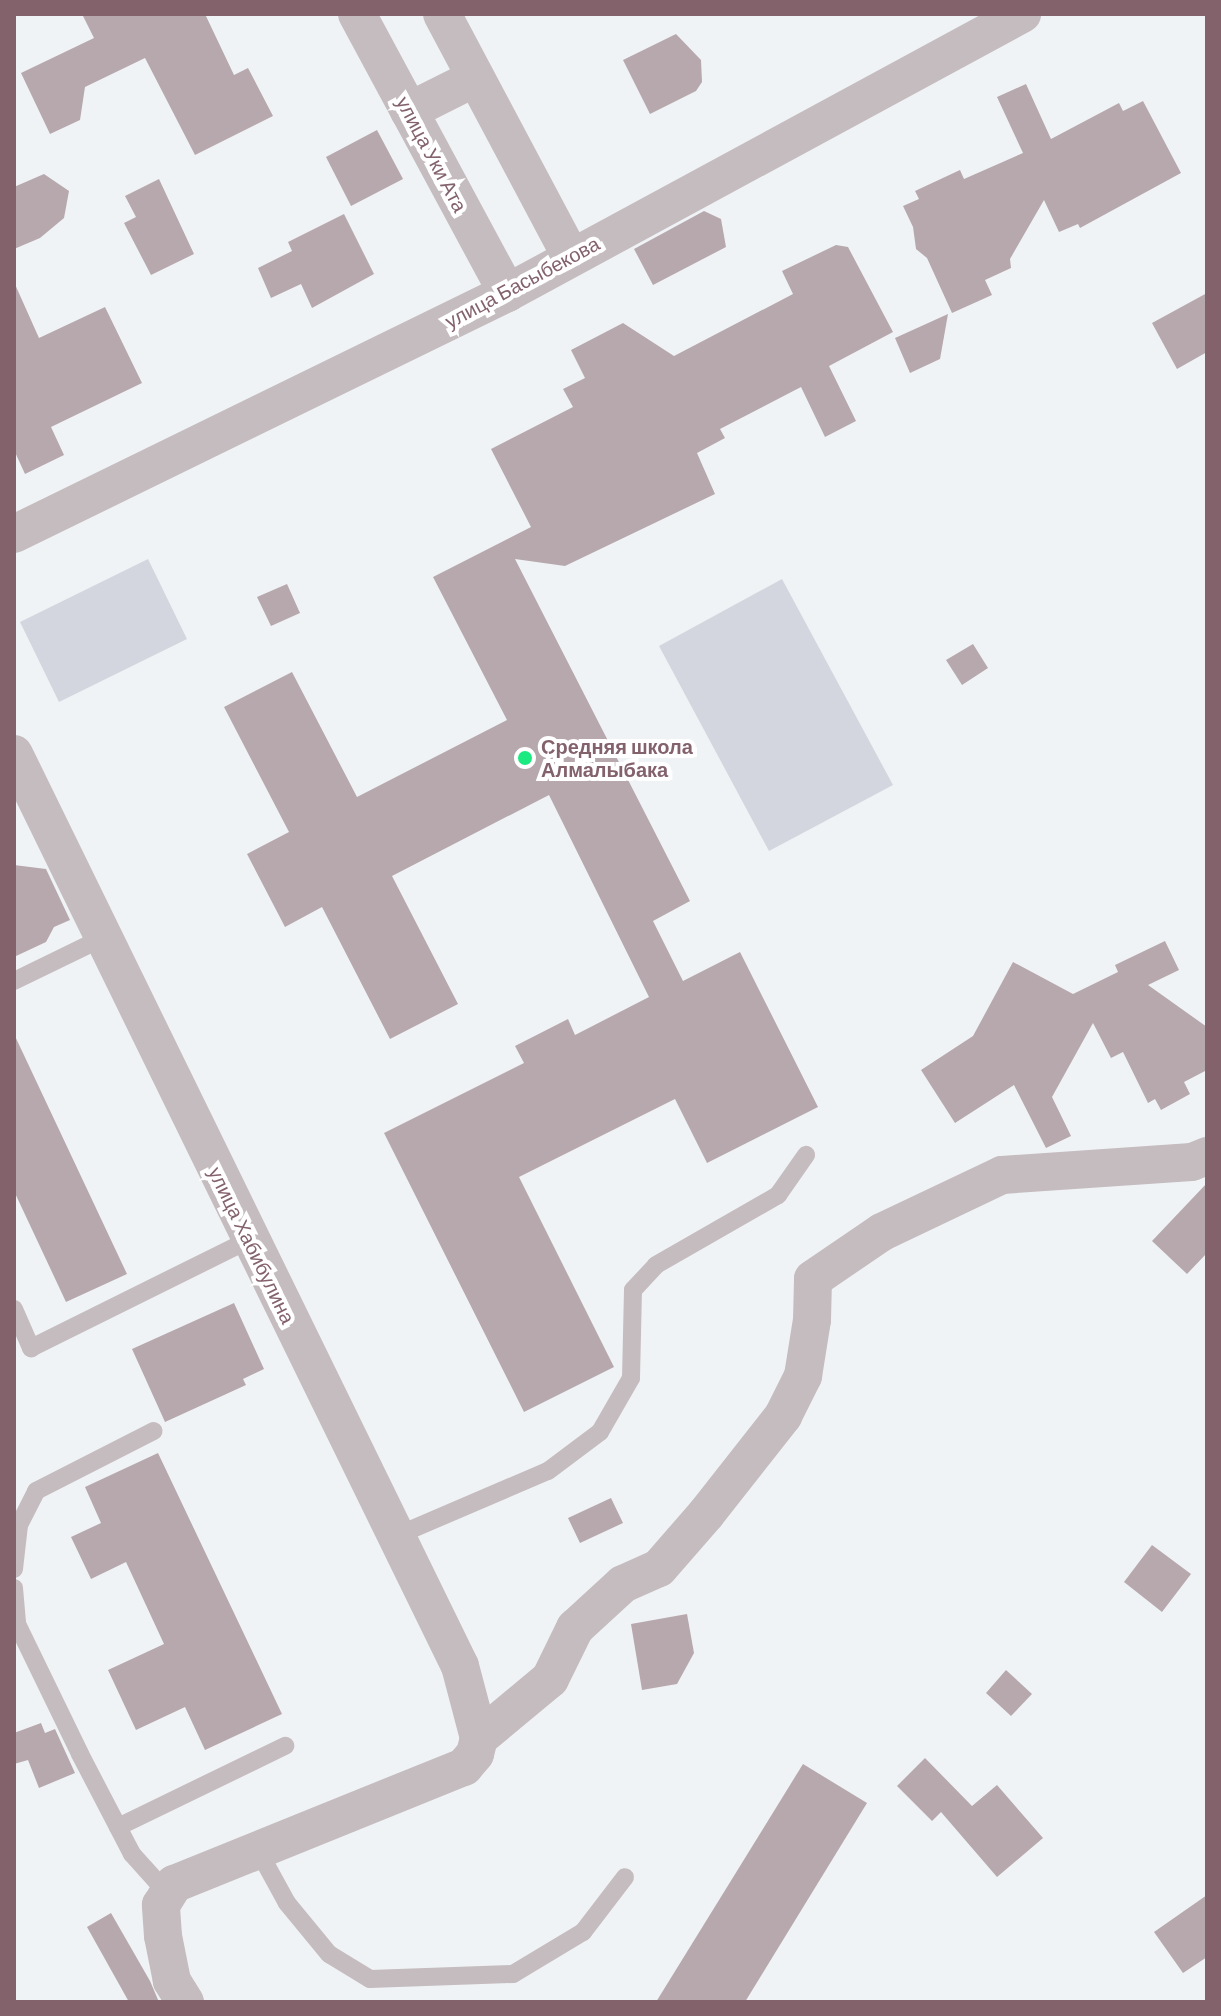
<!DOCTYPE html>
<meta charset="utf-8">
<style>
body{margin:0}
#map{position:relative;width:1221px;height:2016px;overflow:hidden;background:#f0f3f5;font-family:Barlow,sans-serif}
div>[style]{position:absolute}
.green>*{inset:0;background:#d4d6df}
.building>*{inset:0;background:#b6a8ad}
.service>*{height:18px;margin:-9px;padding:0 9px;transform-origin:9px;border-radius:9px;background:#c5bcbf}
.minor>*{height:38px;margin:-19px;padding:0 19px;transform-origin:19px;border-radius:19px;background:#c5bcbf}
.dots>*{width:22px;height:22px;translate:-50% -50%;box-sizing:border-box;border:4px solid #fff;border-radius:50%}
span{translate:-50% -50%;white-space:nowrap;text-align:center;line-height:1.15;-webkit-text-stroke:8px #fff;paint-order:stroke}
.street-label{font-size:20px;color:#83626c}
.poi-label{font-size:20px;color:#83626c;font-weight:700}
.left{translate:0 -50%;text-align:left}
.frame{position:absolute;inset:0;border:16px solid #83626c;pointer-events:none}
</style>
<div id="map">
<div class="green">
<div style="clip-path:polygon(148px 559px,187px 639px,59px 702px,20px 622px)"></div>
<div style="clip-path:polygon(782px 579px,893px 785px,769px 851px,659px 646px)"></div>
</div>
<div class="building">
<div style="clip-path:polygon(82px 14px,205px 14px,234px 75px,248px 68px,273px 116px,195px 155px,145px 58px,85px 87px,80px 120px,50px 134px,21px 73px,94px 38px)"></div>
<div style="clip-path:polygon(676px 34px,701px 60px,702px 82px,696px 91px,650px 114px,623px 60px)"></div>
<div style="clip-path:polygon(1026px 84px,1051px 139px,1119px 103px,1123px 111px,1143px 101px,1181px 173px,1080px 228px,1078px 224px,1059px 232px,1044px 200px,1010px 259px,1011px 268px,985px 280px,992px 295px,952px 313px,927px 258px,916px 249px,913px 227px,903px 206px,919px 199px,915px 191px,960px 170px,964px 179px,1023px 153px,997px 97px)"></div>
<div style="clip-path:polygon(377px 130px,403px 179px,351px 206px,326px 157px)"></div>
<div style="clip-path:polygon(44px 174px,69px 191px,64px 218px,40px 238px,14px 249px,14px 187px)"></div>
<div style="clip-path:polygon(159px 179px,194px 254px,151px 275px,124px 223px,136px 217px,125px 196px)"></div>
<div style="clip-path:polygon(704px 211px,721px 219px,726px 247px,653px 285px,634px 249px)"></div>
<div style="clip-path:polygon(344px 214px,374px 274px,312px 308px,301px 284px,271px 298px,258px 268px,292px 251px,288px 242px)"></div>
<div style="clip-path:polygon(836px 245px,848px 247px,893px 332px,829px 366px,856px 421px,825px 437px,801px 387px,720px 429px,725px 438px,697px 453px,715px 494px,565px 566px,515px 559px,690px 901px,653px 921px,683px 981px,740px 952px,818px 1107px,707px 1163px,675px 1099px,519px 1177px,614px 1367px,524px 1412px,384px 1133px,524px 1063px,515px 1046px,568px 1019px,575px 1035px,649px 997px,549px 795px,392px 876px,458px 1004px,390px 1039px,322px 907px,285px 927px,247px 854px,289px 832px,224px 707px,292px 672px,357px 797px,507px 720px,433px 577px,531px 527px,491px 449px,573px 407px,563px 389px,585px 378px,571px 350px,623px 323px,674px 356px,793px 294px,782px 271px)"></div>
<div style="clip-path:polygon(14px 282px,39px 338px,105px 307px,142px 383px,51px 427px,64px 455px,25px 474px,14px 450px)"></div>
<div style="clip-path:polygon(1207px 293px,1207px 352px,1177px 369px,1152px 323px)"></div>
<div style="clip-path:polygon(948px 314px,940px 359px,910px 373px,895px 338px)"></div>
<div style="clip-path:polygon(287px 584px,300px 613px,271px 626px,257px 597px)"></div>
<div style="clip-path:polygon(973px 644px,988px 668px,962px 685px,946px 660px)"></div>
<div style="clip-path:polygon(14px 865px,46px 869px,70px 920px,54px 927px,46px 942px,14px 957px)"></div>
<div style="clip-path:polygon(1165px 941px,1179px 970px,1148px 985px,1207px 1027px,1207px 1070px,1184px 1082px,1190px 1094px,1161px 1110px,1155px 1099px,1148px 1103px,1123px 1052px,1111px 1058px,1093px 1023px,1052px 1097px,1071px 1136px,1046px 1148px,1014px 1085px,955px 1123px,921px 1070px,973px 1036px,1013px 962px,1073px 994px,1118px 972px,1115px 965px)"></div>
<div style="clip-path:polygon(14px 1034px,127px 1274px,66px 1302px,14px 1191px)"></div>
<div style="clip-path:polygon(1207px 1183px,1207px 1253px,1187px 1274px,1152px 1241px)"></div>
<div style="clip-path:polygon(234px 1303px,264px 1369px,243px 1379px,246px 1385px,165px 1422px,132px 1349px)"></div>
<div style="clip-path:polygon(158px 1453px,282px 1714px,205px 1750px,185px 1707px,136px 1730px,108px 1670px,164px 1644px,126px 1562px,91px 1579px,71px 1537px,101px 1523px,85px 1487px)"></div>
<div style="clip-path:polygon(611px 1498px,623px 1523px,580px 1543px,568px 1518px)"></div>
<div style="clip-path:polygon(1152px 1545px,1191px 1574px,1162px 1612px,1124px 1582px)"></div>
<div style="clip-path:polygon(687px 1614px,694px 1653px,677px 1684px,642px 1690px,631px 1624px)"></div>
<div style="clip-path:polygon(1006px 1670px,1032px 1694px,1011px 1716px,986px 1693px)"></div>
<div style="clip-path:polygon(41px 1723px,45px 1733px,55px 1729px,75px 1773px,39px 1788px,28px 1760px,14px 1764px,14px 1733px)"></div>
<div style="clip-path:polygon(925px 1758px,972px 1806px,997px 1785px,1043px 1838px,997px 1877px,941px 1812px,932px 1821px,897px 1786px)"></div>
<div style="clip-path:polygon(803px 1764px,867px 1803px,745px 2002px,656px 2002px)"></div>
<div style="clip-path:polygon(1207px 1895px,1207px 1957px,1183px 1973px,1154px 1932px)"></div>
<div style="clip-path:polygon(111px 1913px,150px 1981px,159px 2002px,129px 2002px,87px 1927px)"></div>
</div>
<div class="service">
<div style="left:14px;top:981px;width:98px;rotate:-26deg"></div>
<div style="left:14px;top:1309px;width:43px;rotate:66.4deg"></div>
<div style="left:31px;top:1348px;width:243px;rotate:-26.4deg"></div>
<div style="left:396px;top:1536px;width:165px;rotate:-23.2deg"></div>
<div style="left:548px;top:1471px;width:65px;rotate:-36.9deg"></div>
<div style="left:600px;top:1432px;width:62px;rotate:-60.1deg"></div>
<div style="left:631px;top:1378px;width:88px;rotate:-88.7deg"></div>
<div style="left:633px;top:1290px;width:34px;rotate:-47deg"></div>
<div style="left:656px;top:1265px;width:141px;rotate:-29.8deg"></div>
<div style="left:778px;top:1195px;width:49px;rotate:-55deg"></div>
<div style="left:14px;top:1569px;width:44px;rotate:-83.5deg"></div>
<div style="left:19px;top:1525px;width:38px;rotate:-63deg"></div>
<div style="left:36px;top:1491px;width:132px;rotate:-27deg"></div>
<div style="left:14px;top:1588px;width:36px;rotate:85deg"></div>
<div style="left:17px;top:1624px;width:144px;rotate:64.1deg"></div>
<div style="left:80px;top:1754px;width:113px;rotate:62.5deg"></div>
<div style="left:132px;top:1854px;width:54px;rotate:48deg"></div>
<div style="left:118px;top:1827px;width:186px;rotate:-25.9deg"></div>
<div style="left:258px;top:1850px;width:60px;rotate:61.3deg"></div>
<div style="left:287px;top:1903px;width:66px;rotate:50.5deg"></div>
<div style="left:329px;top:1954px;width:48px;rotate:31.4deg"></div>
<div style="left:370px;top:1979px;width:143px;rotate:-2deg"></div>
<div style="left:513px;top:1974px;width:82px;rotate:-31deg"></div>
<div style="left:583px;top:1932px;width:69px;rotate:-52.6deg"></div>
</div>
<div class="minor">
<div style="left:357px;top:14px;width:317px;rotate:61.7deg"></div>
<div style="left:442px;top:14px;width:275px;rotate:62deg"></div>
<div style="left:409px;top:111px;width:74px;rotate:-26.6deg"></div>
<div style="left:14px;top:534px;width:549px;rotate:-26.05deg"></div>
<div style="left:507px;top:293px;width:586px;rotate:-28.45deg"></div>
<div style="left:14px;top:754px;width:1015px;rotate:63.94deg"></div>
<div style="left:460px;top:1666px;width:74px;rotate:75.2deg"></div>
<div style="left:185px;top:2002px;width:25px;rotate:-122deg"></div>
<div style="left:172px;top:1981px;width:46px;rotate:-101.3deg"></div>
<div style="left:163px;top:1936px;width:31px;rotate:-94deg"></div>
<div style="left:161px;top:1905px;width:25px;rotate:-58deg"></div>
<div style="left:174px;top:1884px;width:313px;rotate:-22deg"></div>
<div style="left:464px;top:1767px;width:17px;rotate:-50deg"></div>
<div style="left:475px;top:1754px;width:16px;rotate:-76deg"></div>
<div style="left:479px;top:1738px;width:92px;rotate:-39.7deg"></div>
<div style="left:550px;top:1679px;width:57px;rotate:-63.9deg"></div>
<div style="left:575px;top:1628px;width:65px;rotate:-42.5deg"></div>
<div style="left:623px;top:1584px;width:39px;rotate:-24deg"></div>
<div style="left:659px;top:1568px;width:72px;rotate:-49deg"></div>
<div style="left:706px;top:1514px;width:125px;rotate:-51.8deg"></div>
<div style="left:783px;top:1416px;width:45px;rotate:-63.4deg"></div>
<div style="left:803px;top:1376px;width:57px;rotate:-80.9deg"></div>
<div style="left:812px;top:1320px;width:41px;rotate:-88.6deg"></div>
<div style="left:813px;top:1279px;width:83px;rotate:-34.3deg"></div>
<div style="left:882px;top:1232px;width:133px;rotate:-25.4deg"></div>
<div style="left:1002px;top:1175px;width:190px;rotate:-3.9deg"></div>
<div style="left:1192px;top:1162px;width:16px;rotate:-22deg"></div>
</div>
<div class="dots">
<div style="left:525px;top:758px;background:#1bea80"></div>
</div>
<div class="street-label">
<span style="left:432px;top:154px;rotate:62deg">улица Уки Ата</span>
<span style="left:522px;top:282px;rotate:-28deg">улица Басыбекова</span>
<span style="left:252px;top:1245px;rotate:64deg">улица Хабибулина</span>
</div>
<div class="poi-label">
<span class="left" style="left:541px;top:758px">Средняя школа<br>Алмалыбака</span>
</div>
<div class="frame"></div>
</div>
